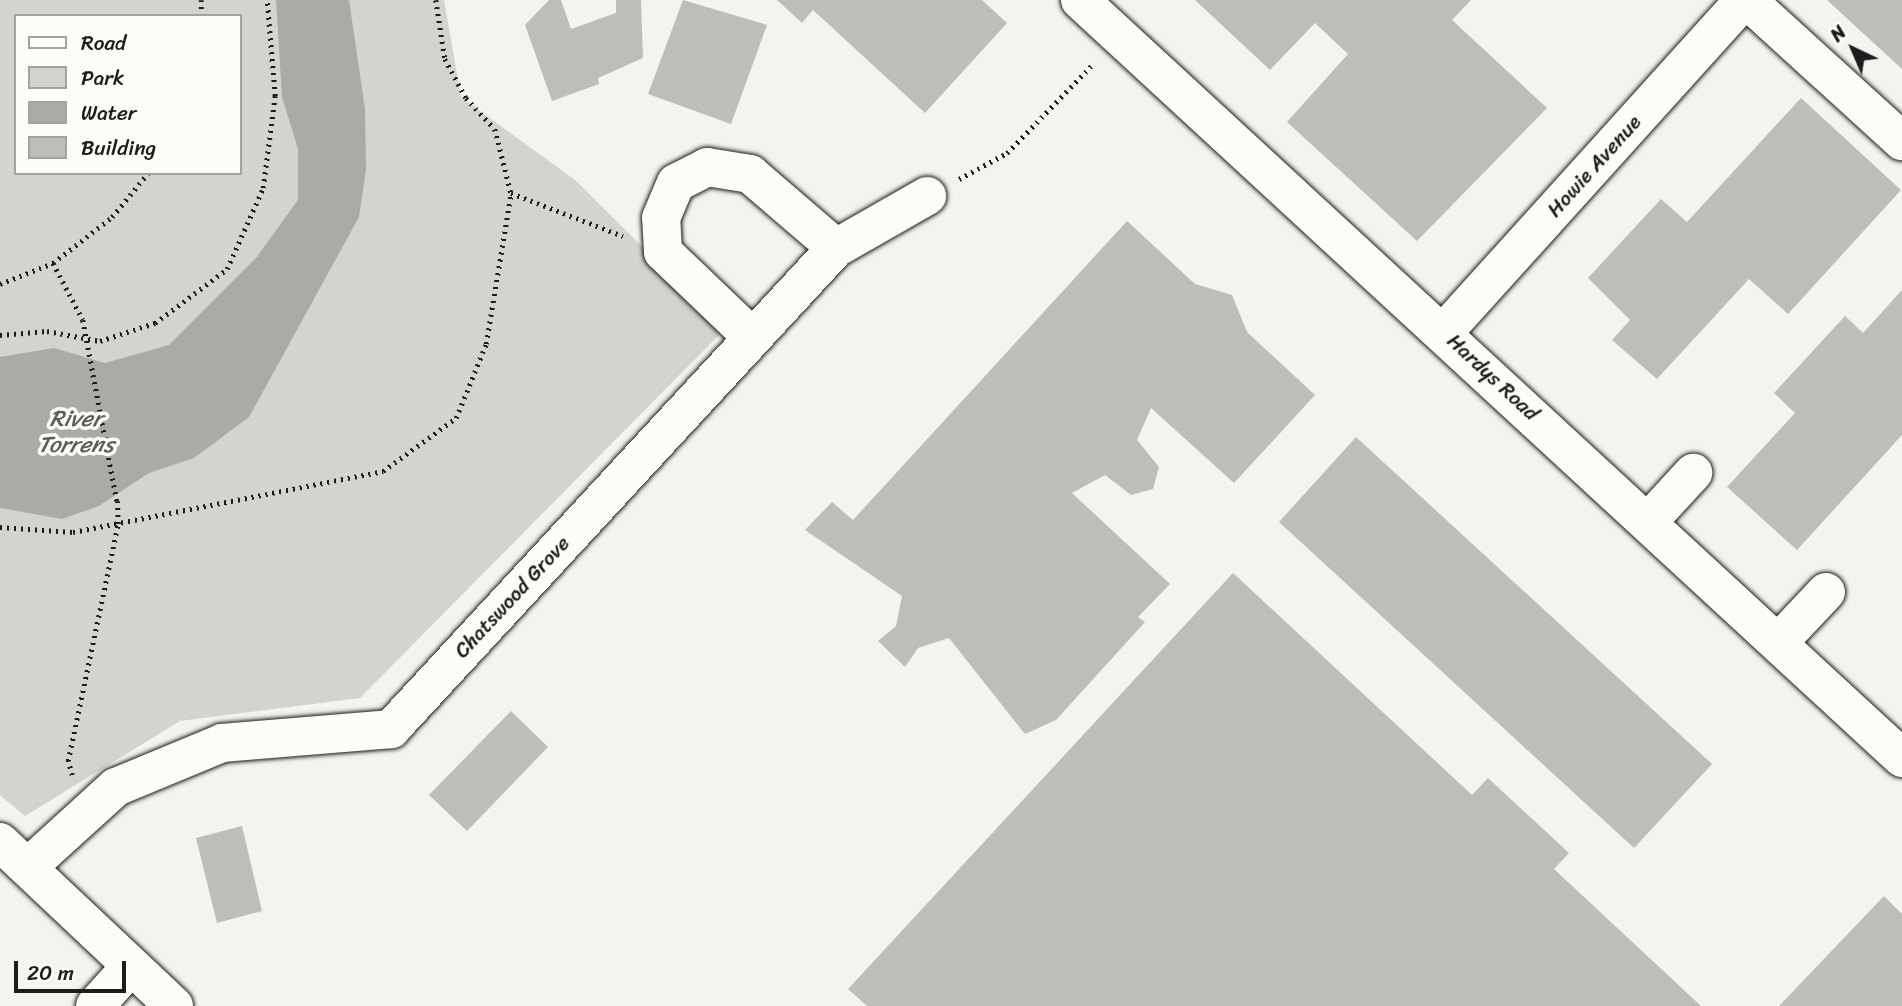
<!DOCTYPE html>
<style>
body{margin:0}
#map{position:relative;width:1902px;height:1006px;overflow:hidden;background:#f4f3ee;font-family:Sriracha,sans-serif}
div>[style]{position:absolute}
.green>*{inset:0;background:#d4d3cf}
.water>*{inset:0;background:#abaaa6}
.building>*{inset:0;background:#bebdba}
.path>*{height:4.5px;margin-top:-2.25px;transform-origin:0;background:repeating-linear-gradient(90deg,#1c1c1c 0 2px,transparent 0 7px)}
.roads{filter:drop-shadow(0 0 2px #1c1c1c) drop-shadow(0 0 2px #1c1c1c)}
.minor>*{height:38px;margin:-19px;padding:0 19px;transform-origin:19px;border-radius:19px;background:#fdfcf7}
.path-bridge>*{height:4.5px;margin-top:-2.25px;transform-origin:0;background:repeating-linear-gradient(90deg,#1c1c1c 0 2px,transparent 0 7px)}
span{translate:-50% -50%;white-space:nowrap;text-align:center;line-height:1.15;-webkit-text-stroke:7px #fdfcf7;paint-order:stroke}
.street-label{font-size:21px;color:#1c1c1c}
.water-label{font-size:23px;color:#5c5c5a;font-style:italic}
.legend{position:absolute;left:14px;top:14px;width:228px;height:161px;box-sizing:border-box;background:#fdfcf7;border:2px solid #a3a29f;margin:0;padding:9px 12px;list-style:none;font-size:21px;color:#1c1c1c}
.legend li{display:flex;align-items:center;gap:14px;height:35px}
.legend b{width:35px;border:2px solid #a3a29f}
.north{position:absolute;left:1818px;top:14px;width:70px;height:70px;-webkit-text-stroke:5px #fdfcf7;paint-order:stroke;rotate:316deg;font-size:19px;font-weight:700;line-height:28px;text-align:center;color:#1c1c1c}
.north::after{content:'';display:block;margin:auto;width:24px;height:32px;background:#1c1c1c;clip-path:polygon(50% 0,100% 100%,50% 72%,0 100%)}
.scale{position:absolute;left:14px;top:961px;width:112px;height:32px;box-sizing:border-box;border:4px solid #1c1c1c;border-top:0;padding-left:9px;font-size:21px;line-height:24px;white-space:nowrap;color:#1c1c1c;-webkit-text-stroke:5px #fdfcf7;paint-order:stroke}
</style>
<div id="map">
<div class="green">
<div style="clip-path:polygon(evenodd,0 0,444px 0,461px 97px,575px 180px,725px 329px,360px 698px,180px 721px,25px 816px,0 795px,0 0,16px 16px,240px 16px,240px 173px,16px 173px,16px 16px)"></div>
</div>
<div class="water">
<div style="clip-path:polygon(276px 0,349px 0,365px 109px,366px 170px,359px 217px,249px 417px,194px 458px,149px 473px,99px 506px,62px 519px,0 508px,0 357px,54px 348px,105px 363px,169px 345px,256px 258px,298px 200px,298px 149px,282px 97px)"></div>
</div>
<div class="building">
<div style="clip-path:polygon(549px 0,561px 0,571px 29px,616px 13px,616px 0,641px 0,643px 58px,598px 78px,599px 84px,552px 101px,525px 25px)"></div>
<div style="clip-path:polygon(683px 0,767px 25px,731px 124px,648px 94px)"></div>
<div style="clip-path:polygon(777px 0,982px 0,1007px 23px,925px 113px,813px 10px,802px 23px)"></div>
<div style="clip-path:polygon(1195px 0,1471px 0,1452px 20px,1547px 108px,1417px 241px,1287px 122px,1348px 54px,1315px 23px,1270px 70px)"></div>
<div style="clip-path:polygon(1827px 0,1902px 0,1902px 69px)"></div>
<div style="clip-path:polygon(1801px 98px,1901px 190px,1788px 314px,1749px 279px,1657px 379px,1612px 340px,1630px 320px,1588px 278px,1661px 199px,1687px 222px)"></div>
<div style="clip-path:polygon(1127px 221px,1195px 284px,1232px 295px,1247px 332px,1315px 395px,1234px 483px,1151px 408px,1137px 440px,1159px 467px,1153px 489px,1131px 495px,1105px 475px,1072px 493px,1170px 584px,1138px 617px,1145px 622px,1056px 720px,1025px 734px,949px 638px,918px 648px,905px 667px,878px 641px,896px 626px,902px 596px,805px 530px,832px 502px,853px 520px)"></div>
<div style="clip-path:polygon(1902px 290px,1902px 435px,1797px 550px,1727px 487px,1795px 413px,1774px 393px,1845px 316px,1863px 333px)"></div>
<div style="clip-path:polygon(1356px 437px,1712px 764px,1634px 848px,1279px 522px)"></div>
<div style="clip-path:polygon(1233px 573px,1472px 795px,1488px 778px,1569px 853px,1554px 869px,1701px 1006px,867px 1006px,848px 989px)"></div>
<div style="clip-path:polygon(511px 711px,548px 747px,467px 831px,429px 795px)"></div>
<div style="clip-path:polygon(242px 826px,262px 911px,217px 923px,196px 838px)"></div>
<div style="clip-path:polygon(1884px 896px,1902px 914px,1902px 1006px,1779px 1006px)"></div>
</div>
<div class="path">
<div style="left:436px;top:0;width:60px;rotate:81.3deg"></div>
<div style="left:445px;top:59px;width:44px;rotate:61.7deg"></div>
<div style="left:466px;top:98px;width:42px;rotate:46.9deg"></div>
<div style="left:495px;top:129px;width:66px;rotate:76deg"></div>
<div style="left:201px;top:16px;width:16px;rotate:-90deg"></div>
<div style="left:959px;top:179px;width:55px;rotate:-28.4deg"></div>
<div style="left:1007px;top:153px;width:125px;rotate:-46deg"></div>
<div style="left:53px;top:263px;width:64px;rotate:62.2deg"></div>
<div style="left:0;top:284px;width:57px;rotate:-21.6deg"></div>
<div style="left:53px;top:263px;width:75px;rotate:-37.9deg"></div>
<div style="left:112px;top:217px;width:57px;rotate:-50.7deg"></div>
<div style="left:0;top:335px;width:47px;rotate:-4.9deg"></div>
<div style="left:47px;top:331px;width:54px;rotate:10.7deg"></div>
<div style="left:100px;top:341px;width:58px;rotate:-18.1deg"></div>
<div style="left:155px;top:323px;width:90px;rotate:-36.9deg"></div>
<div style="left:227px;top:269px;width:89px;rotate:-66deg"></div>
<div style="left:263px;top:188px;width:93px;rotate:-82.6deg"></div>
<div style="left:275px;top:96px;width:96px;rotate:-94.8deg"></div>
<div style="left:0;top:527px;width:73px;rotate:3.9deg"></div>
<div style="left:73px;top:532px;width:316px;rotate:-11.1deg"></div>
<div style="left:383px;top:471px;width:90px;rotate:-36deg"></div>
<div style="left:456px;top:418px;width:80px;rotate:-67.9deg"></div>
<div style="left:486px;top:344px;width:153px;rotate:-80.6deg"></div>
<div style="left:511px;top:193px;width:120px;rotate:21deg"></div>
<div style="left:72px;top:775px;width:15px;rotate:-106deg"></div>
<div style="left:68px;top:761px;width:242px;rotate:-78.1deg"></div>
<div style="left:118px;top:524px;width:23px;rotate:-92deg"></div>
</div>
<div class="roads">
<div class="minor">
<div style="left:1080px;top:0;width:1118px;rotate:42.68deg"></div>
<div style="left:1747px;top:0;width:210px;rotate:42.3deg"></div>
<div style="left:1444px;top:332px;width:447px;rotate:-47.9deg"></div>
<div style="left:752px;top:337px;width:123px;rotate:-136.3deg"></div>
<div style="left:663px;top:252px;width:34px;rotate:-93deg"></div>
<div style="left:661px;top:218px;width:38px;rotate:-67deg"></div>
<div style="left:676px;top:183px;width:35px;rotate:-27deg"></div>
<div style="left:707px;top:167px;width:44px;rotate:9.2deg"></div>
<div style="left:750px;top:174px;width:113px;rotate:40.7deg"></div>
<div style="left:1648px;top:522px;width:67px;rotate:-47.4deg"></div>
<div style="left:1778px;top:643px;width:70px;rotate:-46.7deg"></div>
<div style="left:0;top:842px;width:239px;rotate:43.3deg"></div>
<div style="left:28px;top:867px;width:119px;rotate:-42.3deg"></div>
<div style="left:116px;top:787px;width:115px;rotate:-22.5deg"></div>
<div style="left:222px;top:743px;width:170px;rotate:-4.7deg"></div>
<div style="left:391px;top:729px;width:655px;rotate:-47.23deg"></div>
<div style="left:836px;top:248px;width:105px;rotate:-29.7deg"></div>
<div style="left:95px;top:1006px;width:54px;rotate:-48deg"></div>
</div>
</div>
<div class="path-bridge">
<div style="left:83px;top:320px;width:184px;rotate:79.4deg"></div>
</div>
<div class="street-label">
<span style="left:1594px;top:166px;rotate:-48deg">Howie Avenue</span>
<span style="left:1493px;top:377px;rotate:43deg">Hardys Road</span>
<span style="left:512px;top:597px;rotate:-47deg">Chatswood Grove</span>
</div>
<div class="water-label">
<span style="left:76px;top:432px">River<br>Torrens</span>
</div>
<ul class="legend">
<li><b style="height:9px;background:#fdfcf7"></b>Road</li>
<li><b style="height:19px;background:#d4d3cf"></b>Park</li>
<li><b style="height:19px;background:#abaaa6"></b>Water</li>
<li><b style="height:19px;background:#bebdba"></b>Building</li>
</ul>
<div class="north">N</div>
<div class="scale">20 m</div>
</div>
